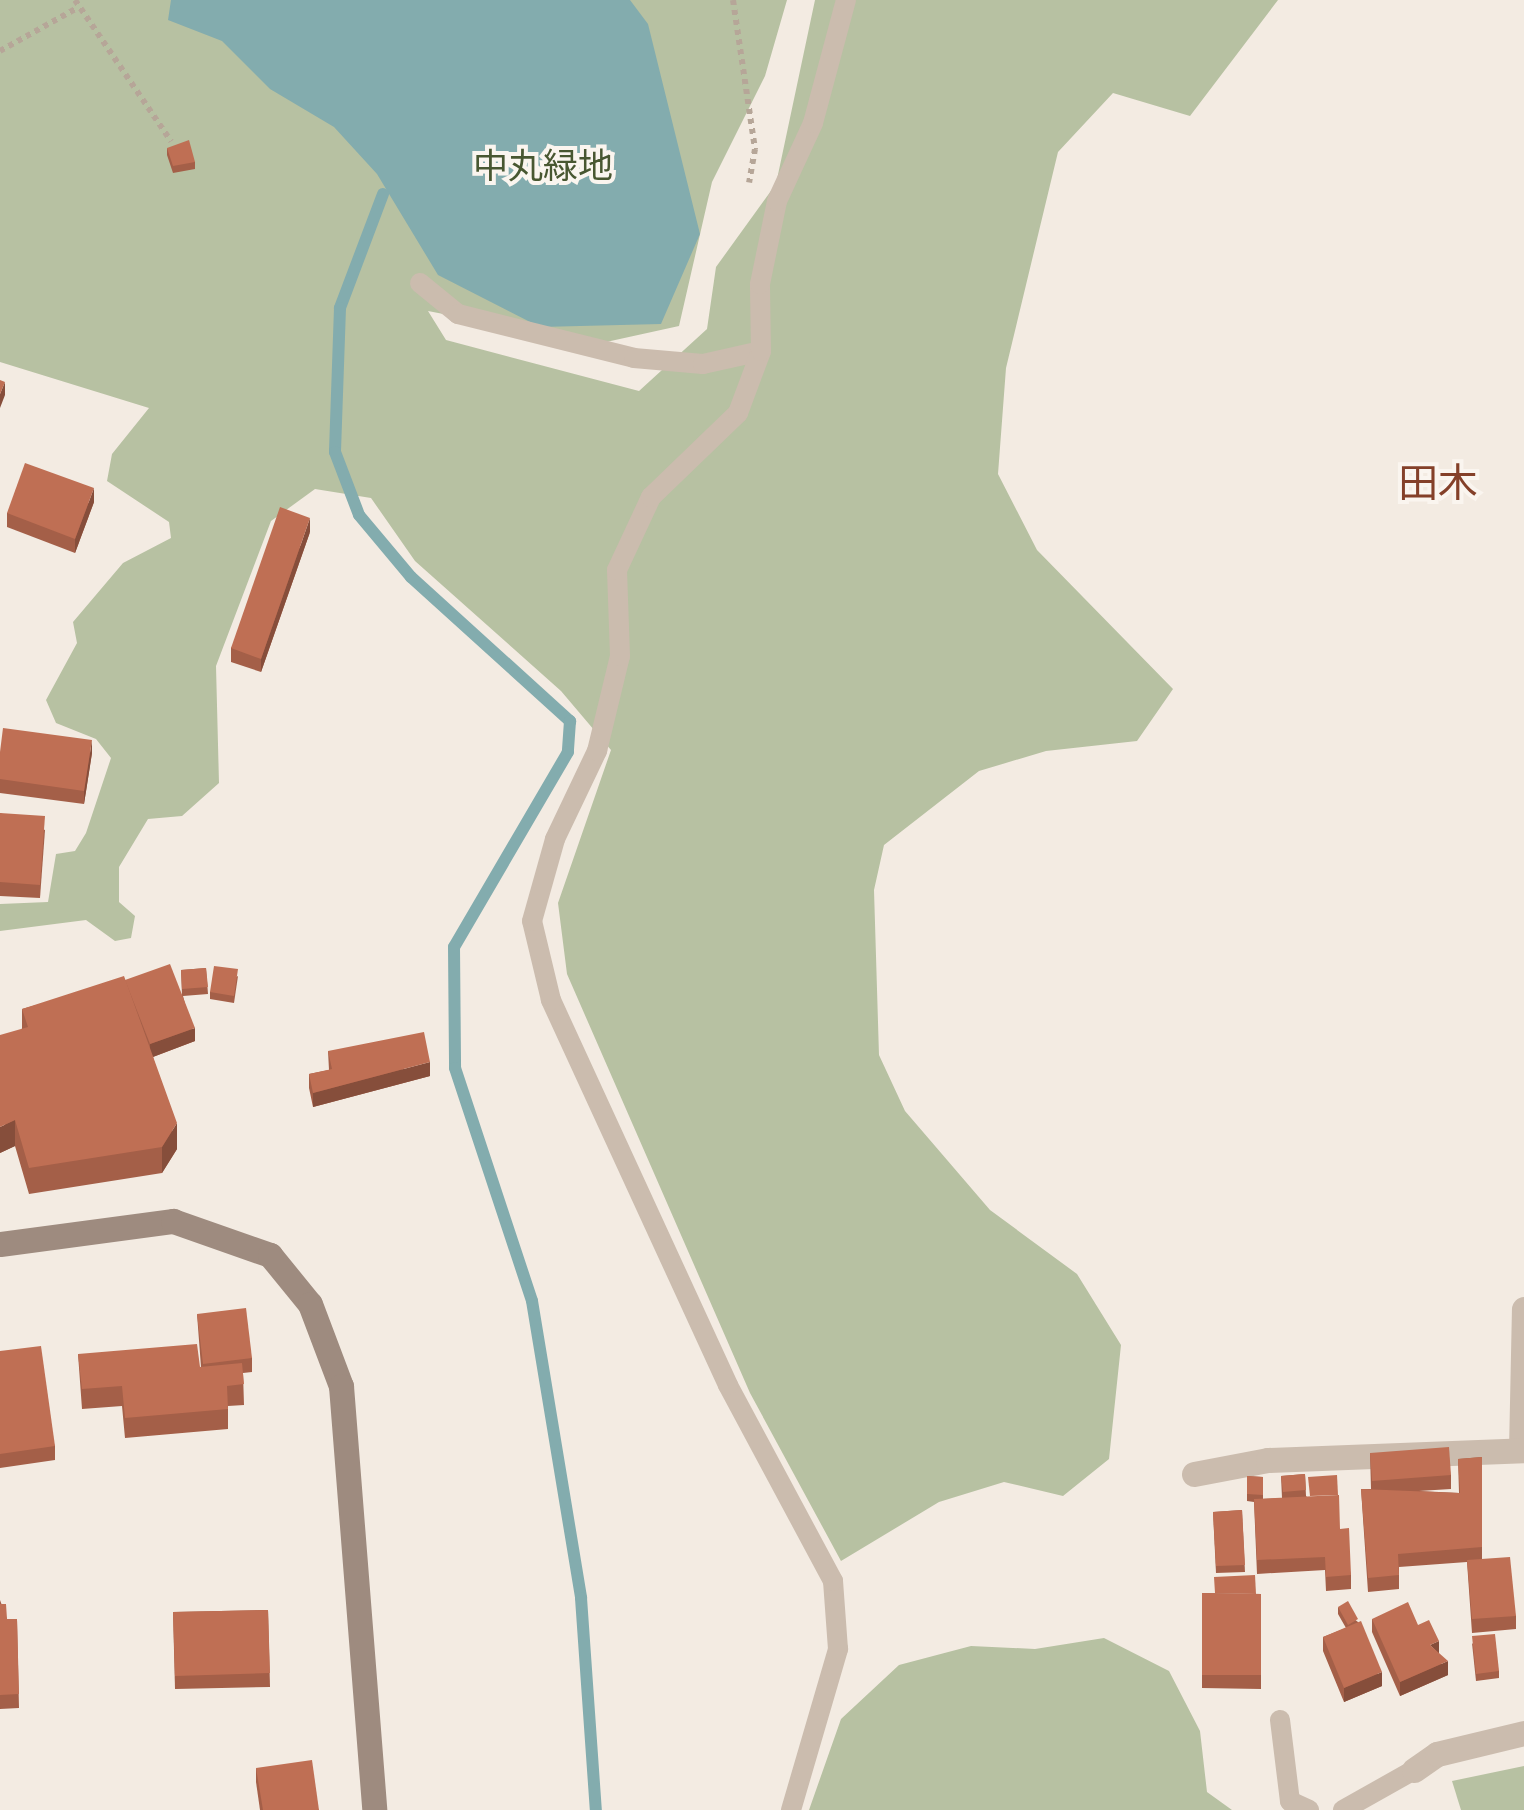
<!DOCTYPE html>
<meta charset="utf-8">
<style>
body{margin:0}
#map{position:relative;width:1524px;height:1810px;overflow:hidden;background:#f3ebe2;font-family:Arial,"Noto Sans JP",sans-serif}
div>[style]{position:absolute}
.green>*{inset:0;background:#b7c1a2}
.water>*{inset:0;background:#83acae}
.stream>*{height:12px;margin:-6px;padding:0 6px;transform-origin:6px;border-radius:6px;background:#83acae}
.path>*{height:6px;margin-top:-3px;transform-origin:0;background:repeating-linear-gradient(90deg,#b6a698 0 5px,transparent 0 10px)}
.lane>*{height:20px;margin:-10px;padding:0 10px;transform-origin:10px;border-radius:10px;background:#cbbcae}
.street>*{height:25px;margin:-12.5px;padding:0 12.5px;transform-origin:12.5px;border-radius:12.5px;background:#cbbcae}
.secondary>*{height:25px;margin:-12.5px;padding:0 12.5px;transform-origin:12.5px;border-radius:12.5px;background:#9e8b7f}
.wall>*{inset:0;background:#a45f48}
.shaded-wall>*{inset:0;background:#864e3b}
.building>*{inset:0;background:#bf6f54}
span{translate:-50% -50%;white-space:nowrap;text-align:center;line-height:1.15;-webkit-text-stroke:8px #faf5ef;paint-order:stroke}
.park-label{font-size:35px;color:#485731}
.quarter-label{font-size:40px;color:#844029}
</style>
<div id="map">
<div class="green">
<div style="clip-path:polygon(0 0,787px 0,765px 76px,712px 182px,679px 326px,597px 344px,428px 311px,446px 340px,639px 391px,707px 329px,716px 267px,776px 184px,815px 0,1278px 0,1190px 116px,1113px 93px,1058px 152px,1006px 368px,998px 474px,1037px 550px,1173px 689px,1137px 741px,1046px 751px,979px 771px,884px 845px,874px 890px,879px 1055px,905px 1111px,990px 1210px,1077px 1274px,1121px 1345px,1109px 1459px,1063px 1496px,1004px 1482px,939px 1502px,841px 1561px,750px 1393px,567px 974px,558px 903px,611px 750px,561px 691px,415px 561px,371px 498px,315px 489px,271px 521px,216px 666px,219px 783px,182px 816px,148px 819px,119px 867px,119px 902px,135px 916px,131px 938px,115px 941px,86px 920px,0 931px,0 904px,48px 902px,56px 854px,75px 851px,86px 833px,111px 758px,96px 739px,56px 723px,46px 700px,77px 643px,73px 622px,123px 563px,171px 538px,169px 522px,107px 481px,112px 454px,149px 408px,0 362px)"></div>
<div style="clip-path:polygon(1104px 1638px,1169px 1671px,1200px 1731px,1207px 1792px,1232px 1810px,809px 1810px,841px 1719px,899px 1665px,971px 1646px,1035px 1649px)"></div>
<div style="clip-path:polygon(1524px 1766px,1524px 1810px,1461px 1810px,1452px 1781px)"></div>
</div>
<div class="water">
<div style="clip-path:polygon(171px 0,630px 0,648px 24px,700px 234px,661px 324px,540px 327px,438px 275px,377px 174px,334px 127px,270px 89px,222px 41px,168px 20px)"></div>
</div>
<div class="stream">
<div style="left:383px;top:194px;width:122px;rotate:110.7deg"></div>
<div style="left:340px;top:308px;width:144px;rotate:92deg"></div>
<div style="left:335px;top:452px;width:67px;rotate:69.1deg"></div>
<div style="left:359px;top:515px;width:81px;rotate:50deg"></div>
<div style="left:411px;top:577px;width:215px;rotate:42.2deg"></div>
<div style="left:570px;top:721px;width:31px;rotate:94deg"></div>
<div style="left:568px;top:752px;width:226px;rotate:120.3deg"></div>
<div style="left:454px;top:947px;width:121px;rotate:89.5deg"></div>
<div style="left:455px;top:1068px;width:245px;rotate:71.7deg"></div>
<div style="left:532px;top:1301px;width:301px;rotate:80.6deg"></div>
<div style="left:581px;top:1598px;width:213px;rotate:86deg"></div>
</div>
<div class="path">
<div style="left:75px;top:0;width:171px;rotate:55.8deg"></div>
<div style="left:733px;top:0;width:151px;rotate:81.6deg"></div>
<div style="left:755px;top:149px;width:34px;rotate:100deg"></div>
<div style="left:0;top:51px;width:86px;rotate:-29.2deg"></div>
</div>
<div class="lane">
<div style="left:420px;top:283px;width:49px;rotate:39.2deg"></div>
<div style="left:458px;top:314px;width:181px;rotate:14deg"></div>
<div style="left:634px;top:358px;width:69px;rotate:5deg"></div>
<div style="left:703px;top:364px;width:59px;rotate:-12.6deg"></div>
<div style="left:1280px;top:1720px;width:82px;rotate:83deg"></div>
<div style="left:1290px;top:1801px;width:21px;rotate:25deg"></div>
<div style="left:791px;top:1810px;width:168px;rotate:-73.7deg"></div>
<div style="left:838px;top:1649px;width:68px;rotate:-94.2deg"></div>
<div style="left:833px;top:1581px;width:222px;rotate:-118.2deg"></div>
<div style="left:728px;top:1385px;width:424px;rotate:-114.7deg"></div>
<div style="left:551px;top:1000px;width:81px;rotate:-103.5deg"></div>
<div style="left:532px;top:921px;width:85px;rotate:-74.3deg"></div>
<div style="left:555px;top:839px;width:98px;rotate:-64.5deg"></div>
<div style="left:597px;top:751px;width:98px;rotate:-76.4deg"></div>
<div style="left:620px;top:656px;width:86px;rotate:-92deg"></div>
<div style="left:617px;top:570px;width:81px;rotate:-65deg"></div>
<div style="left:651px;top:497px;width:121px;rotate:-44deg"></div>
<div style="left:738px;top:413px;width:66px;rotate:-69.6deg"></div>
<div style="left:761px;top:351px;width:67px;rotate:-90.9deg"></div>
<div style="left:760px;top:284px;width:85px;rotate:-78.4deg"></div>
<div style="left:777px;top:201px;width:86px;rotate:-65.2deg"></div>
<div style="left:813px;top:123px;width:127px;rotate:-75deg"></div>
<div style="left:1343px;top:1810px;width:81px;rotate:-29.4deg"></div>
</div>
<div class="street">
<div style="left:1521px;top:1450px;width:141px;rotate:-88.8deg"></div>
<div style="left:1194px;top:1474px;width:75px;rotate:-10.7deg"></div>
<div style="left:1268px;top:1460px;width:256px;rotate:-2.2deg"></div>
<div style="left:1414px;top:1770px;width:28px;rotate:-35deg"></div>
<div style="left:1437px;top:1754px;width:89px;rotate:-13.6deg"></div>
</div>
<div class="secondary">
<div style="left:0;top:1244px;width:175px;rotate:-7.6deg"></div>
<div style="left:173px;top:1221px;width:103px;rotate:19.3deg"></div>
<div style="left:270px;top:1255px;width:63px;rotate:50.8deg"></div>
<div style="left:310px;top:1304px;width:88px;rotate:69.3deg"></div>
<div style="left:341px;top:1386px;width:425px;rotate:85.5deg"></div>
</div>
<div class="wall">
<div style="clip-path:polygon(167px 148px,195px 162px,195px 169px,173px 173px,167px 155px)"></div>
<div style="clip-path:polygon(94px 502px,75px 553px,7px 527px,7px 513px)"></div>
<div style="clip-path:polygon(310px 532px,261px 672px,231px 662px,231px 648px)"></div>
<div style="clip-path:polygon(0 752px,92px 753px,84px 804px,0 793px)"></div>
<div style="clip-path:polygon(0 813px,45px 830px,40px 898px,0 896px)"></div>
<div style="clip-path:polygon(206px 968px,208px 994px,183px 996px,195px 1041px,153px 1057px,177px 1149px,162px 1173px,29px 1194px,15px 1146px,0 1153px,22px 1028px,22px 1009px,126px 980px,182px 995px,181px 970px)"></div>
<div style="clip-path:polygon(238px 976px,234px 1003px,210px 999px,210px 992px)"></div>
<div style="clip-path:polygon(328px 1051px,430px 1076px,313px 1107px,309px 1088px,309px 1074px,329px 1070px)"></div>
<div style="clip-path:polygon(197px 1314px,252px 1358px,252px 1372px,243px 1373px,244px 1405px,228px 1406px,228px 1429px,125px 1438px,122px 1406px,82px 1409px,78px 1354px,201px 1367px)"></div>
<div style="clip-path:polygon(0 1351px,55px 1446px,55px 1460px,0 1468px)"></div>
<div style="clip-path:polygon(1370px 1453px,1451px 1475px,1451px 1489px,1419px 1491px,1459px 1493px,1458px 1459px,1482px 1457px,1482px 1559px,1516px 1616px,1516px 1629px,1472px 1633px,1467px 1562px,1399px 1567px,1399px 1589px,1368px 1592px,1361px 1489px,1371px 1489px)"></div>
<div style="clip-path:polygon(1305px 1474px,1306px 1496px,1340px 1529px,1351px 1575px,1351px 1589px,1326px 1591px,1325px 1570px,1257px 1574px,1254px 1502px,1247px 1501px,1247px 1476px,1263px 1477px,1263px 1499px,1282px 1498px,1281px 1476px)"></div>
<div style="clip-path:polygon(1242px 1510px,1245px 1572px,1216px 1573px,1213px 1512px)"></div>
<div style="clip-path:polygon(1202px 1593px,1261px 1594px,1261px 1689px,1202px 1688px)"></div>
<div style="clip-path:polygon(0 1600px,7px 1619px,17px 1619px,19px 1708px,0 1709px)"></div>
<div style="clip-path:polygon(1338px 1607px,1358px 1622px,1382px 1686px,1344px 1702px,1323px 1651px,1323px 1637px,1346px 1628px,1338px 1614px)"></div>
<div style="clip-path:polygon(268px 1610px,270px 1687px,175px 1689px,173px 1612px)"></div>
<div style="clip-path:polygon(1372px 1619px,1418px 1625px,1448px 1675px,1400px 1696px,1372px 1632px)"></div>
<div style="clip-path:polygon(1472px 1643px,1499px 1671px,1499px 1678px,1476px 1681px)"></div>
<div style="clip-path:polygon(256px 1768px,319px 1810px,260px 1810px,256px 1782px)"></div>
</div>
<div class="shaded-wall">
<div style="clip-path:polygon(5px 382px,5px 395px,0 408px,0 394px)"></div>
<div style="clip-path:polygon(94px 488px,94px 502px,75px 553px,75px 539px)"></div>
<div style="clip-path:polygon(310px 518px,310px 532px,261px 672px,261px 659px)"></div>
<div style="clip-path:polygon(92px 740px,92px 753px,84px 804px,84px 791px)"></div>
<div style="clip-path:polygon(195px 1028px,195px 1041px,150px 1058px,150px 1044px)"></div>
<div style="clip-path:polygon(430px 1062px,430px 1076px,313px 1107px,313px 1093px)"></div>
<div style="clip-path:polygon(15px 1120px,15px 1146px,0 1153px,0 1127px)"></div>
<div style="clip-path:polygon(177px 1123px,177px 1149px,162px 1173px,162px 1147px)"></div>
<div style="clip-path:polygon(1439px 1641px,1439px 1654px,1430px 1645px)"></div>
<div style="clip-path:polygon(1448px 1661px,1448px 1675px,1400px 1696px,1400px 1682px)"></div>
<div style="clip-path:polygon(1382px 1672px,1382px 1686px,1344px 1702px,1344px 1688px)"></div>
</div>
<div class="building">
<div style="clip-path:polygon(189px 140px,195px 162px,173px 166px,167px 148px)"></div>
<div style="clip-path:polygon(0 380px,5px 382px,0 394px)"></div>
<div style="clip-path:polygon(25px 463px,94px 488px,75px 539px,7px 513px)"></div>
<div style="clip-path:polygon(280px 507px,310px 518px,261px 659px,231px 648px)"></div>
<div style="clip-path:polygon(3px 728px,92px 740px,84px 791px,0 779px,0 752px)"></div>
<div style="clip-path:polygon(0 813px,45px 816px,40px 885px,0 882px)"></div>
<div style="clip-path:polygon(170px 964px,195px 1028px,150px 1044px,125px 980px)"></div>
<div style="clip-path:polygon(214px 966px,238px 969px,234px 996px,210px 992px)"></div>
<div style="clip-path:polygon(206px 968px,208px 987px,182px 989px,181px 970px)"></div>
<div style="clip-path:polygon(124px 976px,177px 1123px,162px 1147px,29px 1168px,15px 1120px,0 1127px,0 1035px,28px 1027px,22px 1009px)"></div>
<div style="clip-path:polygon(424px 1032px,430px 1062px,313px 1093px,309px 1074px,332px 1069px,328px 1051px)"></div>
<div style="clip-path:polygon(246px 1308px,252px 1358px,203px 1364px,197px 1314px)"></div>
<div style="clip-path:polygon(197px 1344px,200px 1367px,242px 1363px,244px 1384px,227px 1386px,228px 1409px,125px 1418px,122px 1386px,82px 1389px,78px 1354px)"></div>
<div style="clip-path:polygon(41px 1346px,55px 1446px,0 1454px,0 1351px)"></div>
<div style="clip-path:polygon(1449px 1447px,1451px 1475px,1372px 1481px,1370px 1453px)"></div>
<div style="clip-path:polygon(1482px 1457px,1482px 1547px,1398px 1554px,1399px 1575px,1368px 1578px,1361px 1489px,1460px 1493px,1458px 1459px)"></div>
<div style="clip-path:polygon(1305px 1474px,1306px 1490px,1283px 1492px,1281px 1476px)"></div>
<div style="clip-path:polygon(1337px 1475px,1338px 1495px,1310px 1496px,1308px 1477px)"></div>
<div style="clip-path:polygon(1247px 1476px,1263px 1477px,1263px 1495px,1247px 1494px)"></div>
<div style="clip-path:polygon(1339px 1495px,1340px 1529px,1349px 1528px,1351px 1575px,1326px 1577px,1325px 1557px,1257px 1560px,1254px 1499px)"></div>
<div style="clip-path:polygon(1242px 1510px,1245px 1565px,1216px 1566px,1213px 1512px)"></div>
<div style="clip-path:polygon(1510px 1557px,1516px 1616px,1472px 1619px,1467px 1560px)"></div>
<div style="clip-path:polygon(1255px 1575px,1256px 1594px,1215px 1593px,1214px 1577px)"></div>
<div style="clip-path:polygon(1202px 1593px,1261px 1594px,1261px 1675px,1202px 1675px)"></div>
<div style="clip-path:polygon(1348px 1601px,1358px 1619px,1348px 1625px,1338px 1607px)"></div>
<div style="clip-path:polygon(1408px 1602px,1418px 1625px,1429px 1620px,1439px 1641px,1430px 1645px,1448px 1661px,1400px 1682px,1372px 1619px)"></div>
<div style="clip-path:polygon(0 1604px,6px 1604px,7px 1619px,17px 1619px,19px 1694px,0 1695px)"></div>
<div style="clip-path:polygon(268px 1610px,270px 1673px,175px 1676px,173px 1612px)"></div>
<div style="clip-path:polygon(1361px 1621px,1382px 1672px,1344px 1688px,1323px 1637px)"></div>
<div style="clip-path:polygon(1495px 1634px,1499px 1671px,1476px 1674px,1472px 1636px)"></div>
<div style="clip-path:polygon(312px 1760px,319px 1810px,263px 1810px,256px 1768px)"></div>
</div>
<div class="park-label">
<span style="left:543px;top:166px">中丸緑地</span>
</div>
<div class="quarter-label">
<span style="left:1438px;top:483px">田木</span>
</div>
</div>
